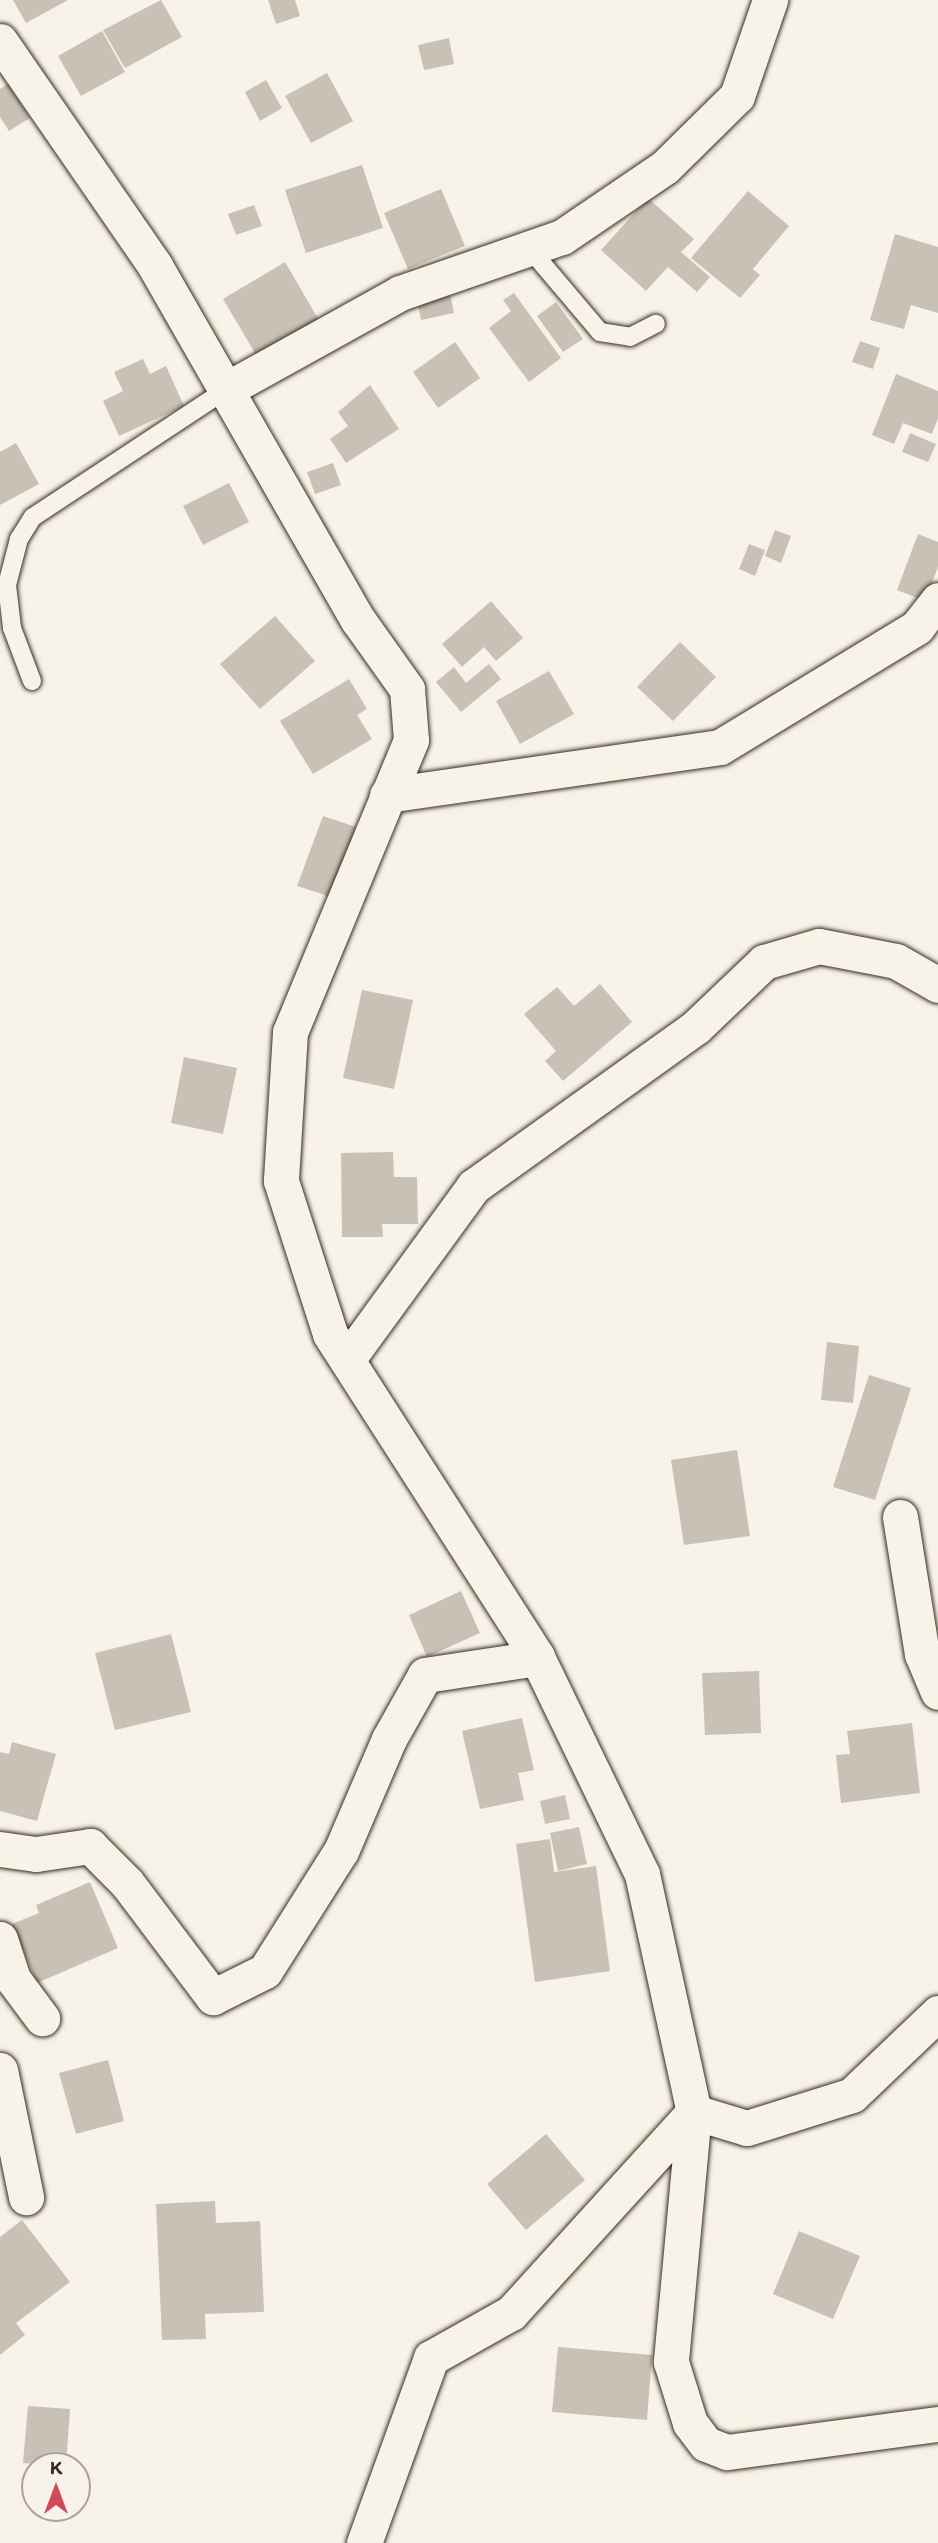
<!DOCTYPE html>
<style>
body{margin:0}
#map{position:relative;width:938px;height:2543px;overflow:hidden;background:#f7f3e8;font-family:Itim,sans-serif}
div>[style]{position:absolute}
.building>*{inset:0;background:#c8c1b6}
.roads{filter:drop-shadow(0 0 2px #3b2a1e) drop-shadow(0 0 2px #3b2a1e)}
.lane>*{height:18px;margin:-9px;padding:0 9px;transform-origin:9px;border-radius:9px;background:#f7f3e8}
.street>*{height:35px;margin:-17.5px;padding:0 17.5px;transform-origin:17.5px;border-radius:17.5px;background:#f7f3e8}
span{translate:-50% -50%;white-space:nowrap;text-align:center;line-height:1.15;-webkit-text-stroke:5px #f7f3e8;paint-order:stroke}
.north{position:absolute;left:21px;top:2452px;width:70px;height:70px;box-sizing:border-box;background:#f7f3e8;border:2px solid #aca397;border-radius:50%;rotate:0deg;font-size:19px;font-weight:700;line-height:28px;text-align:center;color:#3b2a1e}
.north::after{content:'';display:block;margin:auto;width:24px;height:32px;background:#d1495b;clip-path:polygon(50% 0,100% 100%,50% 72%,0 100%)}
</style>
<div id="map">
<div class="building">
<div style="clip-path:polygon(13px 0,68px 0,26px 23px)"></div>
<div style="clip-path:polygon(161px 0,182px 37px,125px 68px,103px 30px)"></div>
<div style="clip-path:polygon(268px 0,295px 0,300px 16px,276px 24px)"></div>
<div style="clip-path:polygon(102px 31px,125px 72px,81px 96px,58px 56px)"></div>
<div style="clip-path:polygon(449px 38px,454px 64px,424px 70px,418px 45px)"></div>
<div style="clip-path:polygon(327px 73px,353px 121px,311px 143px,285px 96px)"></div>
<div style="clip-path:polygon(266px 80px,282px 108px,260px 121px,245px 92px)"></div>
<div style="clip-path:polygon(8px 84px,30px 118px,9px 131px,0 117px,0 89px)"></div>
<div style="clip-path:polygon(362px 165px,383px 228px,306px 253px,285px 190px)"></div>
<div style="clip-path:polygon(441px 189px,465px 246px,408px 269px,384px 213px)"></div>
<div style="clip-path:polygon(748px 191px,789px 226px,753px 269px,760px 275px,740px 298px,691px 258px)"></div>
<div style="clip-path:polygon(648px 198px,694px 239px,681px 252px,710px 277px,697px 292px,668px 267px,646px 291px,601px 250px)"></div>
<div style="clip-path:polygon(254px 205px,262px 226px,236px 235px,228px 214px)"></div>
<div style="clip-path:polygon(895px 234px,938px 247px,938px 313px,911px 305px,904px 329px,870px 320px)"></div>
<div style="clip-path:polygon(285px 262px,320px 322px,258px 358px,223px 299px)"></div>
<div style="clip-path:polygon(450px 293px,454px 313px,421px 320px,417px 300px)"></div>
<div style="clip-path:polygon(514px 293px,561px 358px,529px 382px,489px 328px,511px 311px,503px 300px)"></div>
<div style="clip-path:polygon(556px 302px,583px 339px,563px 352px,537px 316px)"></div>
<div style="clip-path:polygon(860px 341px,880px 348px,873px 369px,852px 362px)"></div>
<div style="clip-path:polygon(455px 342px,480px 378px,438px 408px,413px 372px)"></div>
<div style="clip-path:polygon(143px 359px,150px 374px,166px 366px,184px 406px,119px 436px,103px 401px,123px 391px,114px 372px)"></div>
<div style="clip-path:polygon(896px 374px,938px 391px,938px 418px,932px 434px,903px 423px,894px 444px,872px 435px)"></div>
<div style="clip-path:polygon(370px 385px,399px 429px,346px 463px,330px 439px,348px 426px,338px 412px)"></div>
<div style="clip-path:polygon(910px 433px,936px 444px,928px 462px,902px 452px)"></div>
<div style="clip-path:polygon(16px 443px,39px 484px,0 505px,0 452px)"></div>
<div style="clip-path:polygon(333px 463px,341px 485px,315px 494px,307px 472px)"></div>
<div style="clip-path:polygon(229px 483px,249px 522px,203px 545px,183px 506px)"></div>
<div style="clip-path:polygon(775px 530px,791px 536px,781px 563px,765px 556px)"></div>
<div style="clip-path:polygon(918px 534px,938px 542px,938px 567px,925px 601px,897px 590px)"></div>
<div style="clip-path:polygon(749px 544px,765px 550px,755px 576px,739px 569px)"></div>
<div style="clip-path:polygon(491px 601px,523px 638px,496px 661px,484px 647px,462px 667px,442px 644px)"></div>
<div style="clip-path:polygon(275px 616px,315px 661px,260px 709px,220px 664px)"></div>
<div style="clip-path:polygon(680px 642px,716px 677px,673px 721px,637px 687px)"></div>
<div style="clip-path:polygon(489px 664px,501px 679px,461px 712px,436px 682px,454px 667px,466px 683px)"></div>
<div style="clip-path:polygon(549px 671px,574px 714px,520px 744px,496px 701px)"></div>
<div style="clip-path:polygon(349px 679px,367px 709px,357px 715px,372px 739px,313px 774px,280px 721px)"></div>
<div style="clip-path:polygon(323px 816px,356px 827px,331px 897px,297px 886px)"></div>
<div style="clip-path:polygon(600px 984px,632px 1022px,563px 1081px,545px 1061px,556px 1051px,524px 1014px,557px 987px,574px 1006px)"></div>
<div style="clip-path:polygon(362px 990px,413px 1000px,394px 1089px,343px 1078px)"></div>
<div style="clip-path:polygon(184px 1057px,237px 1068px,223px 1134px,171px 1123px)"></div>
<div style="clip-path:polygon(393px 1152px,394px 1177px,417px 1177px,418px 1224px,382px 1224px,383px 1237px,342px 1237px,341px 1153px)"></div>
<div style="clip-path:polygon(827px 1342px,859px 1346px,853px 1403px,821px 1400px)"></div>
<div style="clip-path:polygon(869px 1375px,911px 1388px,875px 1500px,833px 1487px)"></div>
<div style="clip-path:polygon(737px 1450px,750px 1536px,684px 1545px,671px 1460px)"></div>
<div style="clip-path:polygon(461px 1591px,480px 1633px,427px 1657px,409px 1615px)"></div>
<div style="clip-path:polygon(171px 1634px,191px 1712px,115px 1730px,95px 1653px)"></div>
<div style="clip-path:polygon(759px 1671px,761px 1733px,705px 1735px,702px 1673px)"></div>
<div style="clip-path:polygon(522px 1718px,534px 1770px,518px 1773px,524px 1800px,480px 1809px,462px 1731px)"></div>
<div style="clip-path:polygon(912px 1723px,920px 1793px,841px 1803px,836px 1755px,850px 1754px,847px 1731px)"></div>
<div style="clip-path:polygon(12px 1742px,56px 1754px,37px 1821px,0 1811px,0 1752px,9px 1754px)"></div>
<div style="clip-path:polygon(565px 1795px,570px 1819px,545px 1824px,540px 1801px)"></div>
<div style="clip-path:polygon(579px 1827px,587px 1864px,558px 1871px,550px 1833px)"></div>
<div style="clip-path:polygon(550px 1839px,554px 1872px,596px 1866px,610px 1971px,535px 1982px,516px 1844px)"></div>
<div style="clip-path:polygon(90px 1882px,118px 1948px,37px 1983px,12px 1924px,39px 1913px,36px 1905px)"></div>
<div style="clip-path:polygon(108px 2060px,124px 2121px,76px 2134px,59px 2073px)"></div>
<div style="clip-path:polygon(546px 2134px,585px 2180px,526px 2230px,487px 2184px)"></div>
<div style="clip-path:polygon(215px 2201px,216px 2223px,260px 2221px,264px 2312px,205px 2314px,206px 2339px,162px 2340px,156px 2204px)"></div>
<div style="clip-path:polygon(22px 2220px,70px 2282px,16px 2323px,25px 2335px,0 2355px,0 2237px)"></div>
<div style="clip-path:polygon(799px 2231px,860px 2256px,833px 2319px,773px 2294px)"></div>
<div style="clip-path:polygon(558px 2347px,652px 2355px,647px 2420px,552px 2412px)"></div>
<div style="clip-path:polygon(28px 2406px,70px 2409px,66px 2466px,23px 2463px)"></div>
</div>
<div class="roads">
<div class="lane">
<div style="left:529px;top:248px;width:110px;rotate:49.8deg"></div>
<div style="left:600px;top:332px;width:30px;rotate:9deg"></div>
<div style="left:630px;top:337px;width:29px;rotate:-27deg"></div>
<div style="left:32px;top:681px;width:57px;rotate:-110.7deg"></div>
<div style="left:12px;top:628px;width:43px;rotate:-96.6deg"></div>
<div style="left:7px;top:585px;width:48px;rotate:-75.4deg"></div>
<div style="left:19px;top:539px;width:26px;rotate:-58deg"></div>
<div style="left:33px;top:517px;width:232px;rotate:-33.4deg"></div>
</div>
<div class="street">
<div style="left:0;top:41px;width:273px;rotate:55.4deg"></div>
<div style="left:155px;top:266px;width:408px;rotate:60.2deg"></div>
<div style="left:358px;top:620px;width:85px;rotate:54.6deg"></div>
<div style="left:407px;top:689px;width:51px;rotate:85.5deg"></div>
<div style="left:411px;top:740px;width:316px;rotate:112.5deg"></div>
<div style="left:290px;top:1032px;width:149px;rotate:93.5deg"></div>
<div style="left:281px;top:1181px;width:161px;rotate:72.2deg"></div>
<div style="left:330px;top:1334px;width:384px;rotate:57.3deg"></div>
<div style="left:537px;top:1657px;width:241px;rotate:64.2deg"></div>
<div style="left:642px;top:1874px;width:244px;rotate:77.7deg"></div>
<div style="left:694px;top:2112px;width:251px;rotate:95.3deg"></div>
<div style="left:671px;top:2362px;width:64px;rotate:72.7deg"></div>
<div style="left:690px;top:2423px;width:26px;rotate:53deg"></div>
<div style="left:706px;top:2444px;width:22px;rotate:21deg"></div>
<div style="left:727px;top:2452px;width:213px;rotate:-7.6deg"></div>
<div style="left:227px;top:389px;width:198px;rotate:-29deg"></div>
<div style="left:400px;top:293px;width:171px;rotate:-19.1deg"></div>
<div style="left:562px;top:237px;width:125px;rotate:-34.2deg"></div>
<div style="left:665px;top:167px;width:101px;rotate:-44.6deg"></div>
<div style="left:737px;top:96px;width:102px;rotate:-71deg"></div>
<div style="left:387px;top:795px;width:336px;rotate:-8.2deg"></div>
<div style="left:720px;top:747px;width:231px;rotate:-31.3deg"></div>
<div style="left:917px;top:627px;width:34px;rotate:-52deg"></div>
<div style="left:347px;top:1360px;width:215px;rotate:-53.9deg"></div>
<div style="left:474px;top:1186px;width:273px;rotate:-35.6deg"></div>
<div style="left:696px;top:1027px;width:94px;rotate:-43.7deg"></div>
<div style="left:764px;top:962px;width:57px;rotate:-16.2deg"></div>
<div style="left:819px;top:946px;width:78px;rotate:11deg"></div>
<div style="left:896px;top:961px;width:48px;rotate:29.7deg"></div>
<div style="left:900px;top:1517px;width:139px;rotate:80.9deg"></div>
<div style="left:922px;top:1654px;width:41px;rotate:67.2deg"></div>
<div style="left:0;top:1849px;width:36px;rotate:8deg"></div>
<div style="left:36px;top:1854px;width:55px;rotate:-8.4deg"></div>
<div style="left:90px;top:1846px;width:52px;rotate:45deg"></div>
<div style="left:127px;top:1883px;width:143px;rotate:53deg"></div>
<div style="left:213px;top:1997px;width:58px;rotate:-26.6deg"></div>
<div style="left:265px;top:1971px;width:142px;rotate:-57.7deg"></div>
<div style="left:341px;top:1851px;width:122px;rotate:-66.8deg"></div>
<div style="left:389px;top:1739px;width:73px;rotate:-60.6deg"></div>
<div style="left:425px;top:1675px;width:113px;rotate:-8.6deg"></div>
<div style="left:0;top:1939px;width:42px;rotate:72deg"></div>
<div style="left:13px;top:1979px;width:49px;rotate:53.4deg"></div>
<div style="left:0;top:2070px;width:130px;rotate:78.4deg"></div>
<div style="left:694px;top:2112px;width:55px;rotate:16.8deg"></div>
<div style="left:747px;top:2128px;width:110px;rotate:-17.4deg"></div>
<div style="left:852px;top:2095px;width:119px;rotate:-43.6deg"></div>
<div style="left:364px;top:2543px;width:197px;rotate:-70.1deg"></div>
<div style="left:431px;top:2358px;width:92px;rotate:-29.4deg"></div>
<div style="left:511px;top:2313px;width:272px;rotate:-47.7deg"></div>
</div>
</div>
<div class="north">K</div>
</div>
